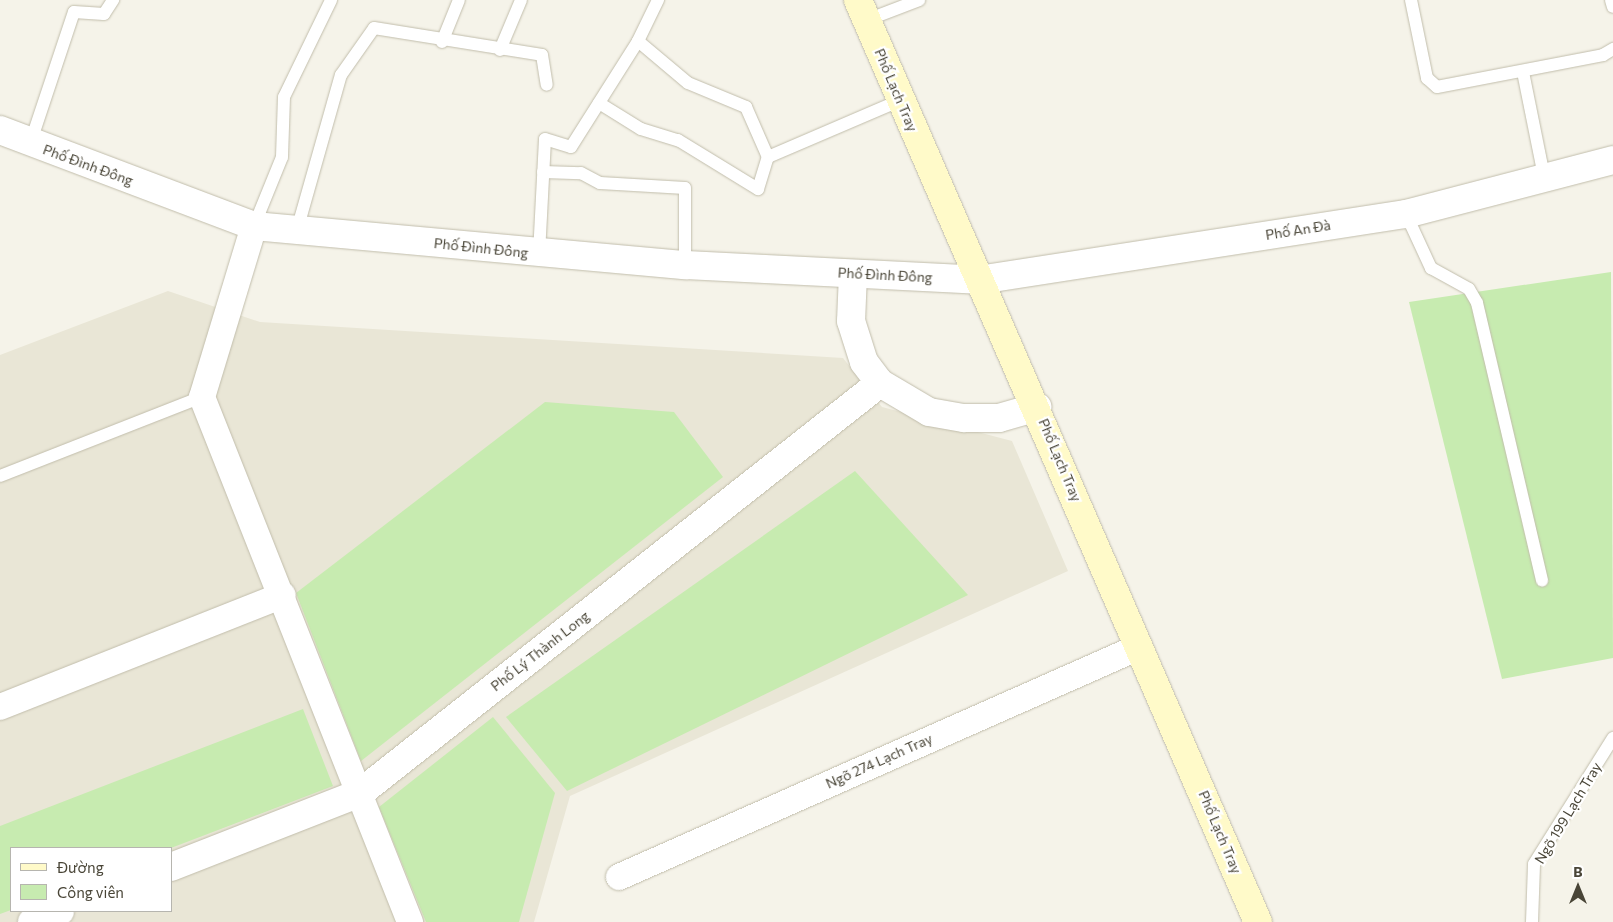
<!DOCTYPE html>
<meta charset="utf-8">
<style>
body{margin:0}
#map{position:relative;width:1613px;height:922px;overflow:hidden;background:#f5f3e9;font-family:Commissioner,sans-serif}
div>[style]{position:absolute}
.residential>*{inset:0;background:#e9e6d6}
.green>*{inset:0;background:#c7ebb0}
.roads{filter:drop-shadow(0 0 1px #c1bdab) drop-shadow(0 0 1px #c1bdab)}
.service>*{height:12px;margin:-6px;padding:0 6px;transform-origin:6px;border-radius:6px;background:#fff}
.minor>*{height:26px;margin:-13px;padding:0 13px;transform-origin:13px;border-radius:13px;background:#fff}
.tertiary>*{height:28px;margin:-14px;padding:0 14px;transform-origin:14px;border-radius:14px;background:#fff}
.secondary>*{height:28px;margin:-14px;padding:0 14px;transform-origin:14px;border-radius:14px;background:#fffac9}
span{translate:-50% -50%;white-space:nowrap;text-align:center;line-height:1.15;-webkit-text-stroke:4.5px #fff;paint-order:stroke}
.street-label{font-size:14px;color:#494537}
.legend{position:absolute;left:10px;top:847px;width:162px;height:65px;box-sizing:border-box;background:#fff;border:1px solid #b6b5af;margin:0;padding:6px 9px;list-style:none;font-size:15px;color:#494537}
.legend li{display:flex;align-items:center;gap:10px;height:25px}
.legend b{width:25px;border:1px solid #b6b5af}
.north{position:absolute;left:1553px;top:862px;width:50px;height:50px;-webkit-text-stroke:4px #fff;paint-order:stroke;rotate:0deg;font-size:14px;font-weight:700;line-height:20px;text-align:center;color:#494537}
.north::after{content:'';display:block;margin:auto;width:18px;height:22px;background:#494537;clip-path:polygon(50% 0,100% 100%,50% 72%,0 100%)}
</style>
<div id="map">
<div class="residential">
<div style="clip-path:polygon(evenodd,168px 291px,260px 322px,843px 358px,882px 407px,1012px 441px,1068px 571px,570px 796px,534px 922px,0 922px,0 355px,168px 291px,11px 848px,171px 848px,171px 911px,11px 911px,11px 848px)"></div>
</div>
<div class="green">
<div style="clip-path:polygon(1611px 272px,1613px 658px,1502px 679px,1409px 302px)"></div>
<div style="clip-path:polygon(545px 402px,674px 412px,723px 477px,361px 761px,296px 593px)"></div>
<div style="clip-path:polygon(855px 471px,968px 595px,567px 791px,506px 717px)"></div>
<div style="clip-path:polygon(303px 709px,333px 786px,171px 848px,11px 848px,11px 910px,0 914px,0 826px)"></div>
<div style="clip-path:polygon(493px 717px,555px 793px,519px 922px,426px 922px,379px 807px)"></div>
</div>
<div class="roads">
<div class="service">
<div style="left:1411px;top:0;width:80px;rotate:78.4deg"></div>
<div style="left:1427px;top:78px;width:13px;rotate:42deg"></div>
<div style="left:1437px;top:87px;width:169px;rotate:-10.9deg"></div>
<div style="left:1603px;top:55px;width:12px;rotate:-31deg"></div>
<div style="left:1611px;top:0;width:7px;rotate:74deg"></div>
<div style="left:867px;top:20px;width:56px;rotate:-21deg"></div>
<div style="left:638px;top:41px;width:65px;rotate:40deg"></div>
<div style="left:688px;top:83px;width:63px;rotate:22.5deg"></div>
<div style="left:746px;top:107px;width:55px;rotate:66.3deg"></div>
<div style="left:768px;top:157px;width:145px;rotate:-23.2deg"></div>
<div style="left:442px;top:42px;width:45px;rotate:-68deg"></div>
<div style="left:500px;top:50px;width:54px;rotate:-67.2deg"></div>
<div style="left:1523px;top:72px;width:106px;rotate:78.6deg"></div>
<div style="left:599px;top:103px;width:49px;rotate:31.8deg"></div>
<div style="left:641px;top:129px;width:39px;rotate:17deg"></div>
<div style="left:678px;top:140px;width:94px;rotate:31.5deg"></div>
<div style="left:758px;top:189px;width:34px;rotate:-73deg"></div>
<div style="left:30px;top:144px;width:139px;rotate:-71.6deg"></div>
<div style="left:74px;top:12px;width:30px;rotate:4deg"></div>
<div style="left:104px;top:14px;width:17px;rotate:-57deg"></div>
<div style="left:543px;top:172px;width:38px;rotate:2deg"></div>
<div style="left:581px;top:173px;width:21px;rotate:28deg"></div>
<div style="left:600px;top:183px;width:85px;rotate:3.4deg"></div>
<div style="left:685px;top:188px;width:77px;rotate:90deg"></div>
<div style="left:1406px;top:214px;width:60px;rotate:65.2deg"></div>
<div style="left:1431px;top:268px;width:43px;rotate:28.9deg"></div>
<div style="left:1469px;top:289px;width:16px;rotate:60deg"></div>
<div style="left:1477px;top:303px;width:285px;rotate:76.8deg"></div>
<div style="left:254px;top:226px;width:74px;rotate:-67.9deg"></div>
<div style="left:282px;top:157px;width:60px;rotate:-88.1deg"></div>
<div style="left:284px;top:97px;width:108px;rotate:-64.1deg"></div>
<div style="left:297px;top:230px;width:161px;rotate:-74.2deg"></div>
<div style="left:341px;top:75px;width:57px;rotate:-54.9deg"></div>
<div style="left:374px;top:28px;width:170px;rotate:9.1deg"></div>
<div style="left:542px;top:55px;width:30px;rotate:81deg"></div>
<div style="left:539px;top:254px;width:115px;rotate:-87deg"></div>
<div style="left:545px;top:139px;width:27px;rotate:17deg"></div>
<div style="left:571px;top:147px;width:125px;rotate:-57.7deg"></div>
<div style="left:638px;top:41px;width:46px;rotate:-64deg"></div>
<div style="left:0;top:476px;width:217px;rotate:-21.4deg"></div>
<div style="left:1532px;top:922px;width:58px;rotate:-88deg"></div>
<div style="left:1534px;top:864px;width:149px;rotate:-57.9deg"></div>
</div>
<div class="minor">
<div style="left:254px;top:226px;width:179px;rotate:106.9deg"></div>
<div style="left:202px;top:397px;width:565px;rotate:68.39deg"></div>
<div style="left:0;top:707px;width:304px;rotate:-21.6deg"></div>
<div style="left:619px;top:877px;width:569px;rotate:-23.86deg"></div>
</div>
<div class="tertiary">
<div style="left:0;top:130px;width:272px;rotate:20.7deg"></div>
<div style="left:254px;top:226px;width:433px;rotate:5.2deg"></div>
<div style="left:685px;top:265px;width:294px;rotate:2.9deg"></div>
<div style="left:979px;top:280px;width:432px;rotate:-8.8deg"></div>
<div style="left:1406px;top:214px;width:214px;rotate:-14.6deg"></div>
<div style="left:853px;top:274px;width:47px;rotate:92.4deg"></div>
<div style="left:851px;top:321px;width:43px;rotate:72.4deg"></div>
<div style="left:864px;top:362px;width:26px;rotate:53deg"></div>
<div style="left:880px;top:383px;width:57px;rotate:30.6deg"></div>
<div style="left:929px;top:412px;width:36px;rotate:10deg"></div>
<div style="left:964px;top:418px;width:35px"></div>
<div style="left:999px;top:418px;width:40px;rotate:-16deg"></div>
<div style="left:171px;top:867px;width:203px;rotate:-21.4deg"></div>
<div style="left:360px;top:793px;width:662px;rotate:-38.25deg"></div>
<div style="left:32px;top:922px;width:30px;rotate:-21deg"></div>
</div>
<div class="secondary">
<div style="left:858px;top:0;width:1005px;rotate:66.55deg"></div>
</div>
</div>
<div class="street-label">
<span style="left:896px;top:90px;rotate:67deg">Phố Lạch Tray</span>
<span style="left:88px;top:165px;rotate:20deg">Phố Đình Đông</span>
<span style="left:1298px;top:230px;rotate:-9deg">Phố An Đà</span>
<span style="left:481px;top:248px;rotate:6deg">Phố Đình Đông</span>
<span style="left:885px;top:275px;rotate:3deg">Phố Đình Đông</span>
<span style="left:1060px;top:460px;rotate:67deg">Phố Lạch Tray</span>
<span style="left:540px;top:651px;rotate:-38deg">Phố Lý Thành Long</span>
<span style="left:879px;top:761px;rotate:-24deg">Ngõ 274 Lạch Tray</span>
<span style="left:1568px;top:813px;rotate:-59deg">Ngõ 199 Lạch Tray</span>
<span style="left:1220px;top:832px;rotate:67deg">Phố Lạch Tray</span>
</div>
<ul class="legend">
<li><b style="height:6px;background:#fffac9"></b>Đường</li>
<li><b style="height:14px;background:#c7ebb0"></b>Công viên</li>
</ul>
<div class="north">B</div>
</div>
